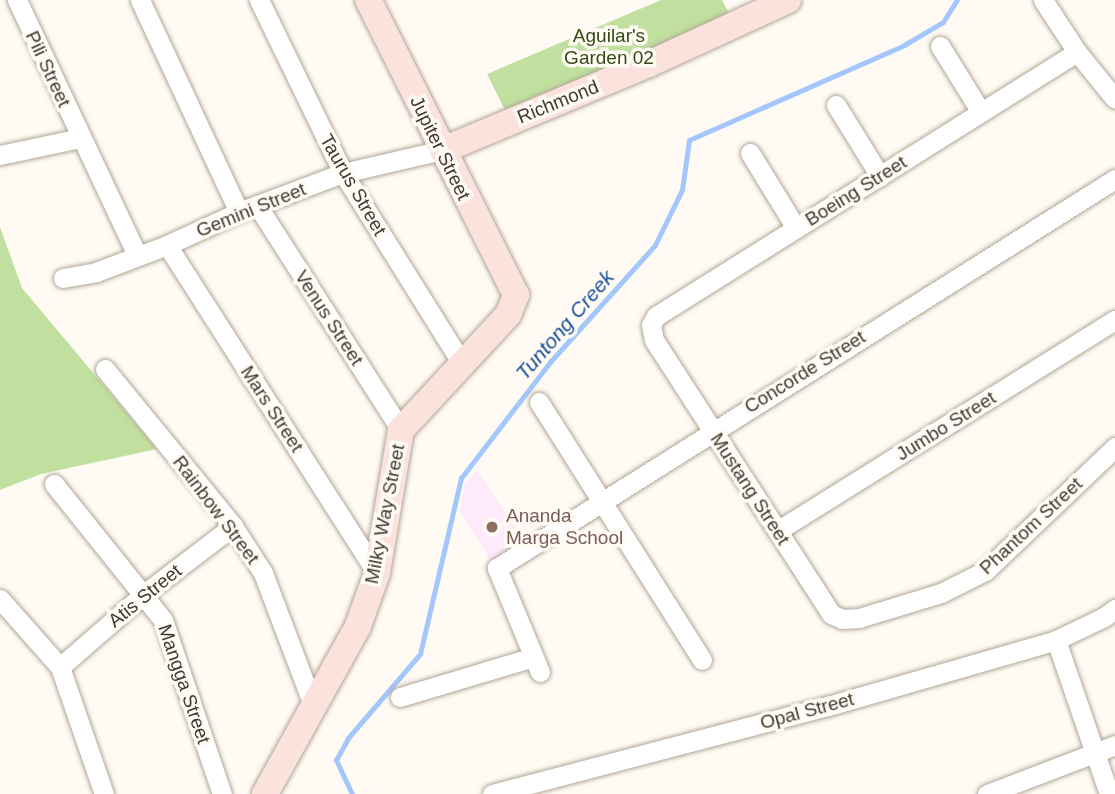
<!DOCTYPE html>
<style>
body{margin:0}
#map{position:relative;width:1115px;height:794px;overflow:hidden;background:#fffbf4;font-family:Arial,sans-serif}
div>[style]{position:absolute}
.education>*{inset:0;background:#fdebfc}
.green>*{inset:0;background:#c1e09f}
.stream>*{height:5px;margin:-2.5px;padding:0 2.5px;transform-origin:2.5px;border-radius:2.5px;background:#a3c7fd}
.roads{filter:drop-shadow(0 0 2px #b0a796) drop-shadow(0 0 2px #b0a796)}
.street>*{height:19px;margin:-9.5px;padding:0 9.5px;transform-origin:9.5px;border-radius:9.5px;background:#fff}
.secondary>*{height:26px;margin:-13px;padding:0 13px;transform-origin:13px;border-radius:13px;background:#fce2dd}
.dots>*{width:19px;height:19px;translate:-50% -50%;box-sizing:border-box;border:4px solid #fffbf4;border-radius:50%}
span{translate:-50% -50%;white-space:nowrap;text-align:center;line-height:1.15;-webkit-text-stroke:7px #fffbf4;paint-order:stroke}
.park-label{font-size:19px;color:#354b15}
.street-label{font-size:19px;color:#3f3b34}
.education-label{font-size:19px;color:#785e54}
.left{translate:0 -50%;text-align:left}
.water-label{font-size:21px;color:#1b509d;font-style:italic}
</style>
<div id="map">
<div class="education">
<div style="clip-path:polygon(477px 470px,525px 542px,492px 562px,460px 512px,464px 484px)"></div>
</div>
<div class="green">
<div style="clip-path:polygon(661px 0,722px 0,732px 19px,507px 114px,487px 74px)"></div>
<div style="clip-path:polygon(0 227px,22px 288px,157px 449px,41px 474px,0 490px)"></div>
</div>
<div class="stream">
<div style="left:352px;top:794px;width:38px;rotate:-115deg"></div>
<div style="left:336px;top:760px;width:25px;rotate:-61deg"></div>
<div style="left:348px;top:738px;width:111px;rotate:-49.4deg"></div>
<div style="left:420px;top:654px;width:181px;rotate:-76.9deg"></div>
<div style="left:461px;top:478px;width:146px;rotate:-52.5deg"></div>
<div style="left:550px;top:362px;width:157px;rotate:-48.1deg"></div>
<div style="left:655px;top:245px;width:61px;rotate:-63.9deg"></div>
<div style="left:682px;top:190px;width:50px;rotate:-82deg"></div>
<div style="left:689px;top:140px;width:235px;rotate:-23.8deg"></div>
<div style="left:904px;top:45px;width:45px;rotate:-30.5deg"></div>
<div style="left:943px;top:22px;width:26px;rotate:-58deg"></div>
</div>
<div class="roads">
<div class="street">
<div style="left:17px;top:0;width:282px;rotate:64.8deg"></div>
<div style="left:140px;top:0;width:234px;rotate:65deg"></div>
<div style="left:259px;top:0;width:192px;rotate:64.1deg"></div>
<div style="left:343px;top:173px;width:223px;rotate:58deg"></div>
<div style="left:1043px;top:0;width:62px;rotate:56.8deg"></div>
<div style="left:1077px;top:52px;width:60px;rotate:51deg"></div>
<div style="left:940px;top:46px;width:78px;rotate:58.2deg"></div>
<div style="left:1077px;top:52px;width:497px;rotate:147.9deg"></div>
<div style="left:656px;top:316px;width:10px;rotate:119deg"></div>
<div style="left:651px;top:325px;width:15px;rotate:79deg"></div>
<div style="left:654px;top:340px;width:326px;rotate:57.1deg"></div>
<div style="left:831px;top:614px;width:12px;rotate:24deg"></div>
<div style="left:842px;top:619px;width:17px;rotate:-3deg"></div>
<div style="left:859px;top:618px;width:86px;rotate:-17deg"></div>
<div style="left:941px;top:593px;width:49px;rotate:-26.6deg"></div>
<div style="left:985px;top:571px;width:180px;rotate:-43.6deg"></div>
<div style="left:836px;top:105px;width:84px;rotate:58.2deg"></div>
<div style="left:750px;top:153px;width:88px;rotate:58.5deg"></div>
<div style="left:0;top:155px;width:82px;rotate:-12deg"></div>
<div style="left:257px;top:205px;width:267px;rotate:57.4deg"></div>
<div style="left:167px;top:245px;width:389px;rotate:57.4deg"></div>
<div style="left:63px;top:278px;width:34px;rotate:-10deg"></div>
<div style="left:96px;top:272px;width:76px;rotate:-20.8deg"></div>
<div style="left:167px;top:245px;width:79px;rotate:-24.6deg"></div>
<div style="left:239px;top:212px;width:111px;rotate:-20.6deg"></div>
<div style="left:343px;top:173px;width:103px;rotate:-13deg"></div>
<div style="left:105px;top:369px;width:203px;rotate:50.8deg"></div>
<div style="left:233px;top:526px;width:56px;rotate:57.4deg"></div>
<div style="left:263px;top:573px;width:143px;rotate:69.2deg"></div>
<div style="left:539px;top:402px;width:305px;rotate:57.7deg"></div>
<div style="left:54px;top:484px;width:174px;rotate:51.3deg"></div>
<div style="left:163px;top:620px;width:184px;rotate:71.3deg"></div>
<div style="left:777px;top:531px;width:398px;rotate:-32deg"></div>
<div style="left:0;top:599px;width:91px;rotate:48.6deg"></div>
<div style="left:60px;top:667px;width:134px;rotate:70.9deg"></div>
<div style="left:1056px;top:640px;width:163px;rotate:71deg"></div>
<div style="left:60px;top:667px;width:111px;rotate:-41deg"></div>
<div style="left:144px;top:594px;width:112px;rotate:-37.4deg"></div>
<div style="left:540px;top:672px;width:113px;rotate:-112.5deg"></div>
<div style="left:497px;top:568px;width:730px;rotate:-32.19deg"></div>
<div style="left:400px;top:697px;width:139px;rotate:-16.7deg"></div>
<div style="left:492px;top:794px;width:347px;rotate:-14.7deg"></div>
<div style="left:828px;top:706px;width:237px;rotate:-16.1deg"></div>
<div style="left:1056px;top:640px;width:53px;rotate:-25.6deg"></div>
<div style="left:1104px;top:617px;width:14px;rotate:-36deg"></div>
<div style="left:987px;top:794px;width:137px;rotate:-20.9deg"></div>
</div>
<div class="secondary">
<div style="left:443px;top:150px;width:223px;rotate:-22.7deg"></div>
<div style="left:649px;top:64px;width:153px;rotate:-24.7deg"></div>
<div style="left:265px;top:794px;width:192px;rotate:-61deg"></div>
<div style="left:358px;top:626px;width:56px;rotate:-70.3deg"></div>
<div style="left:377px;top:573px;width:145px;rotate:-80.5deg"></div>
<div style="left:401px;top:430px;width:157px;rotate:-47.1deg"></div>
<div style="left:508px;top:315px;width:22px;rotate:-68deg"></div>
<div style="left:516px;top:295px;width:330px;rotate:-116.6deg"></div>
</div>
</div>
<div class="dots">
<div style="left:492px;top:527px;background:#8d6e63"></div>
</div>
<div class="park-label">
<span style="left:609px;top:47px">Aguilar's<br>Garden 02</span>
</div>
<div class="street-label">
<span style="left:48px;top:69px;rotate:65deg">Pili Street</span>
<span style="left:558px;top:102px;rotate:-22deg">Richmond</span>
<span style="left:440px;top:148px;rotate:64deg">Jupiter Street</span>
<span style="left:353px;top:185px;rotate:60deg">Taurus Street</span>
<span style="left:856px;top:191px;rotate:-32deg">Boeing Street</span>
<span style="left:251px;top:210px;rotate:-22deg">Gemini Street</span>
<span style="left:329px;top:318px;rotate:57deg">Venus Street</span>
<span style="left:805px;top:372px;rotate:-32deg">Concorde Street</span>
<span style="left:272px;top:409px;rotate:57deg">Mars Street</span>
<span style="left:946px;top:426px;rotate:-32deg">Jumbo Street</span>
<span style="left:750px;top:489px;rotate:57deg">Mustang Street</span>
<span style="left:216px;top:510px;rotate:53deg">Rainbow Street</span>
<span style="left:385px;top:514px;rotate:-79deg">Milky Way Street</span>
<span style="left:1031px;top:526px;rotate:-43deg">Phantom Street</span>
<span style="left:145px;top:596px;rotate:-39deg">Atis Street</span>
<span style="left:184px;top:684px;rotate:71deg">Mangga Street</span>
<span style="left:807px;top:711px;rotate:-15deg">Opal Street</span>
</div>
<div class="education-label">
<span class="left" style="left:506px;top:527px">Ananda<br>Marga School</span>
</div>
<div class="water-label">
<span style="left:565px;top:325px;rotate:-49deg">Tuntong Creek</span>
</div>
</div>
